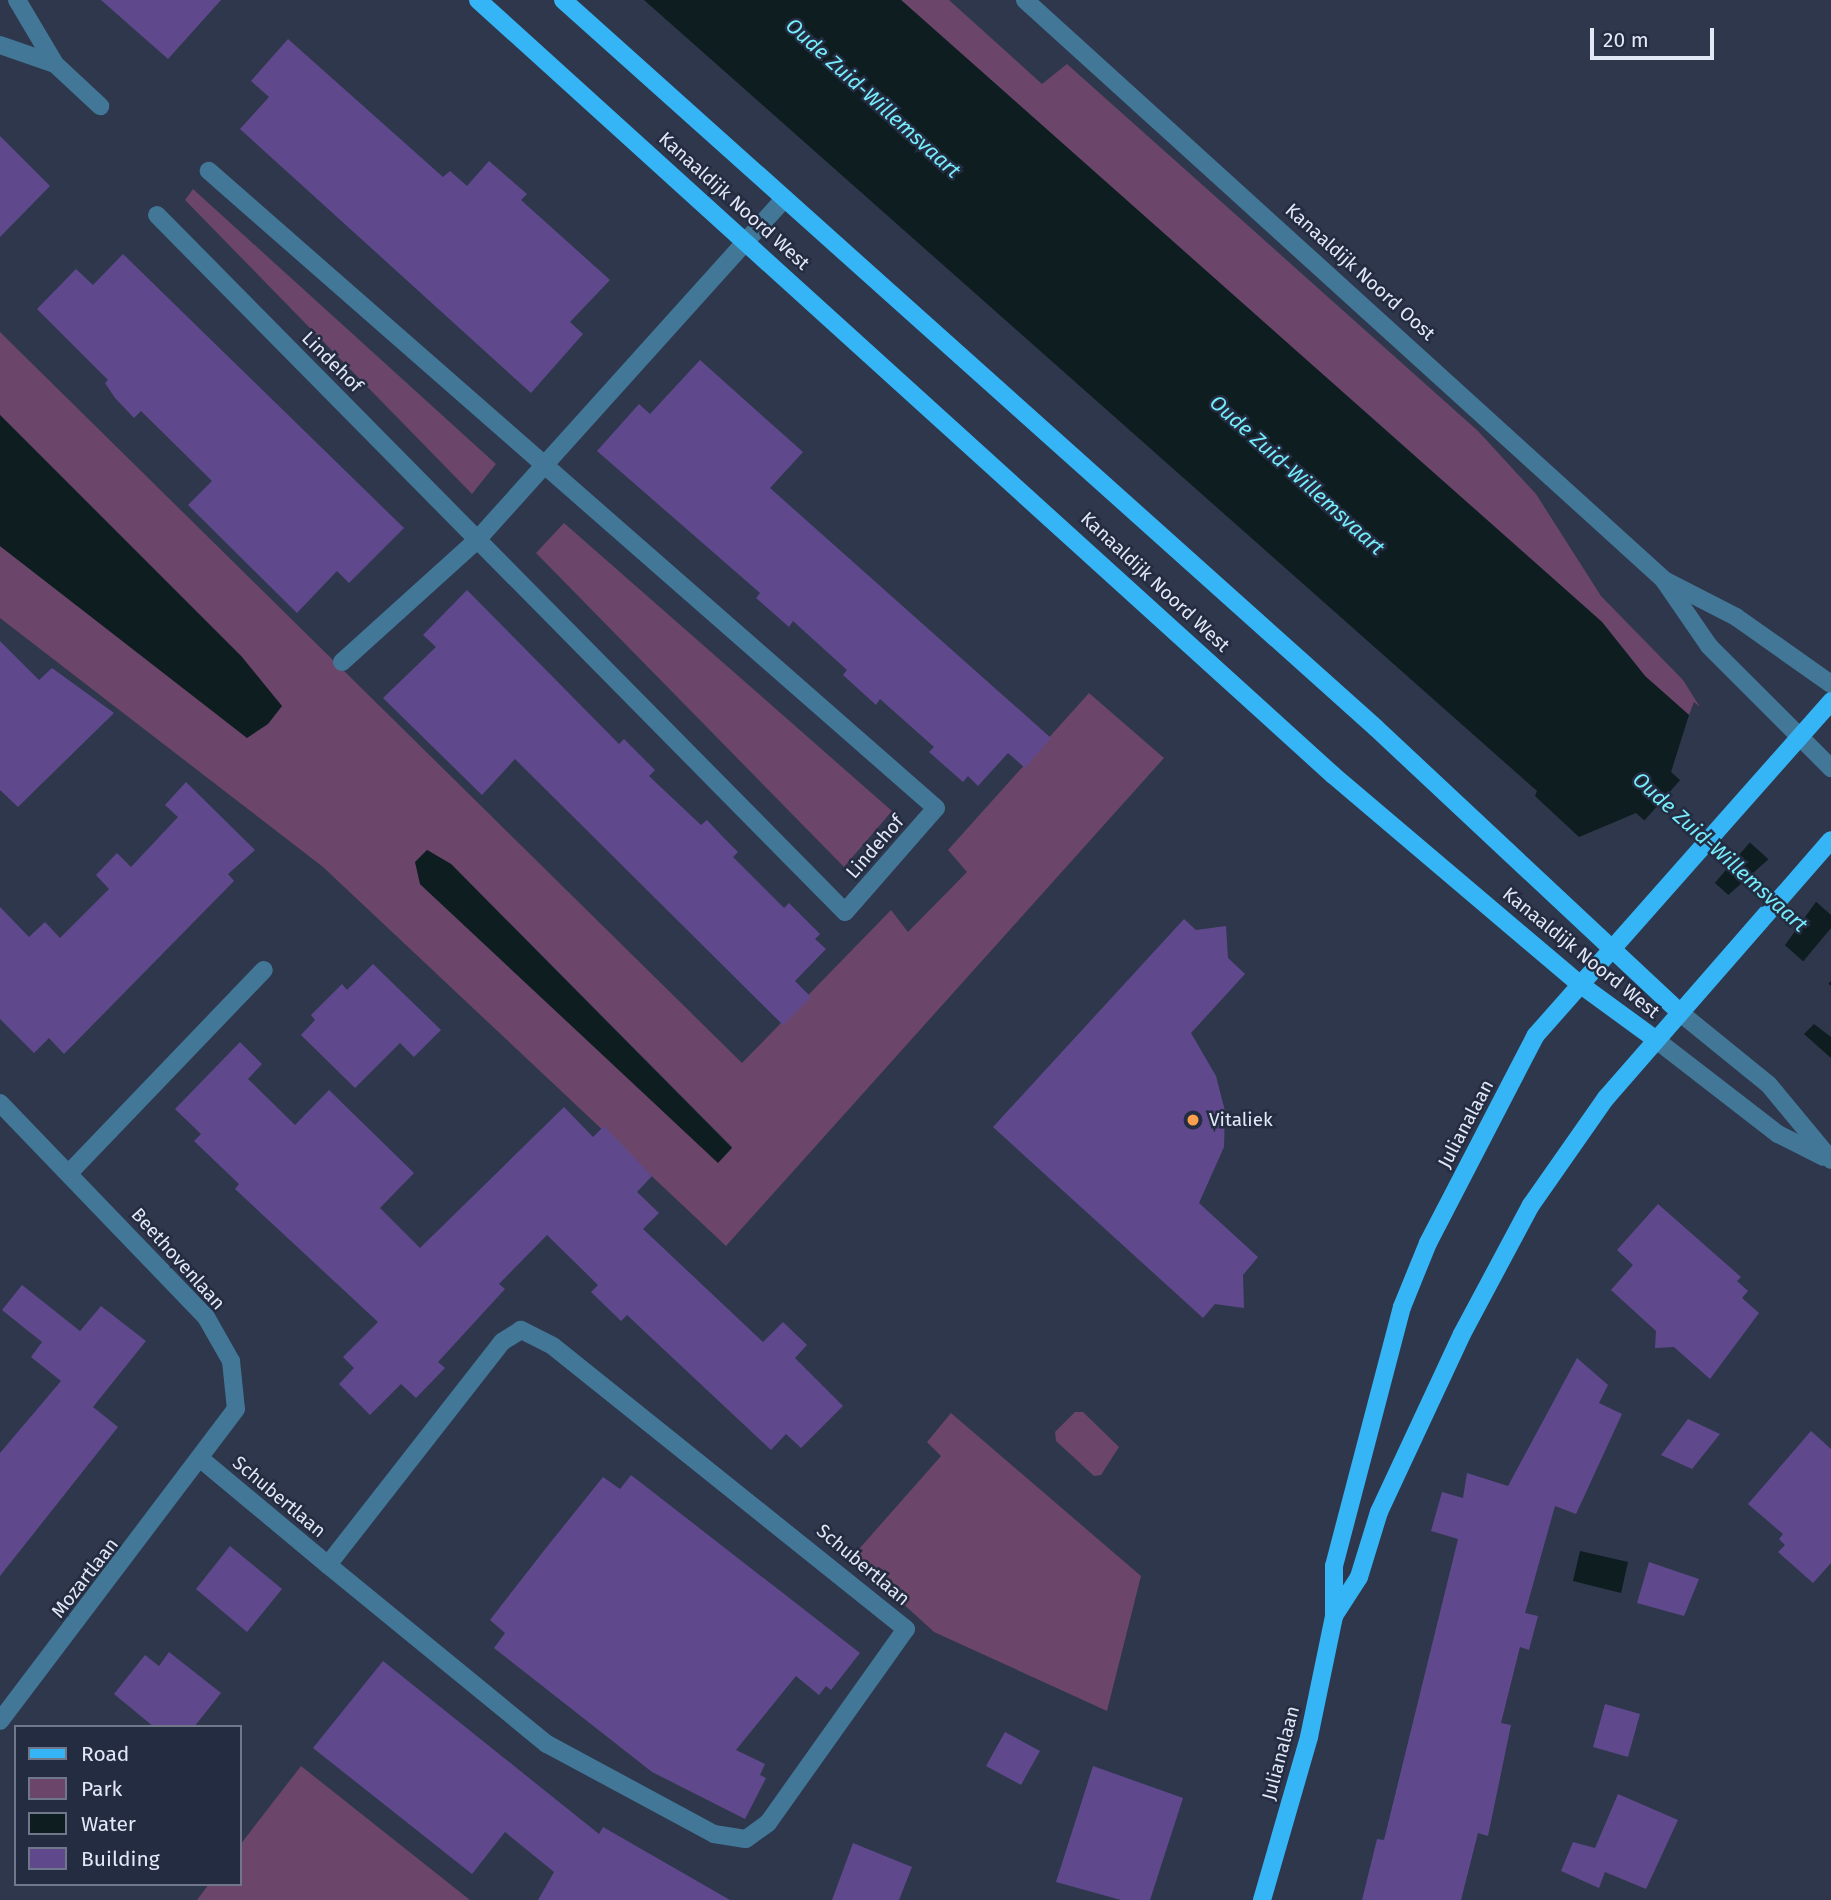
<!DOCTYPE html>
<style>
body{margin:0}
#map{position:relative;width:1831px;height:1900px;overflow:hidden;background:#2e374c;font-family:"Fira Sans",sans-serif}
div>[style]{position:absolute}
.green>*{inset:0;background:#6b456a}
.water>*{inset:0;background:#0e1d1f}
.pier>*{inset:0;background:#2e374c}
.building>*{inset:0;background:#5f498c}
.minor>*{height:18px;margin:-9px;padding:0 9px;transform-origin:9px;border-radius:9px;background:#427797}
.major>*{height:18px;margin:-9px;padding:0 9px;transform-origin:9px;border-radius:9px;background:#35b5f5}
.dots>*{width:19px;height:19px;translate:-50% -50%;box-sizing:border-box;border:4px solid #242c42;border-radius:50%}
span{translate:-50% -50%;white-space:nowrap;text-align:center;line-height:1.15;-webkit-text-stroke:5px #242c42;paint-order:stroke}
.street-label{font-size:19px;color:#e2e8f6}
.poi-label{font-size:19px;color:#e2e8f6}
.left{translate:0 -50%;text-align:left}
.water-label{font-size:21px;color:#75edfb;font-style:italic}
.legend{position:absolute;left:14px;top:1725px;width:228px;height:161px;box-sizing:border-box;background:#242c42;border:2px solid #70778a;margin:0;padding:9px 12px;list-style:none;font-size:21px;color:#e2e8f6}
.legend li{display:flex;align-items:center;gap:14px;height:35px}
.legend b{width:35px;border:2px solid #70778a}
.scale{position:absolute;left:1590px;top:28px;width:124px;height:32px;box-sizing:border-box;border:4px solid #e2e8f6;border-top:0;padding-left:9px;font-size:21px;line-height:24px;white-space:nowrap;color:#e2e8f6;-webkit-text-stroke:5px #242c42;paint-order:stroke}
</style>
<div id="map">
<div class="green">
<div style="clip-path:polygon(901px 0,949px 0,1042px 84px,1067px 64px,1478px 431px,1536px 494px,1601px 596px,1683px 680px,1700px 707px,1694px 702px,1689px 715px,1645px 676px,1602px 622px)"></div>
<div style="clip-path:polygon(193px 189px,496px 464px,472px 494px,185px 200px)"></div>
<div style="clip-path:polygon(evenodd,0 332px,742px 1063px,891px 910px,908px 932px,967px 872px,948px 850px,1089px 693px,1164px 758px,726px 1246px,323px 867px,0 618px,0 546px,247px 737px,242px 657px,0 415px,0 332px,427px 850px,451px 864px,732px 1147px,718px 1162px,420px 884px,427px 850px)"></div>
<div style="clip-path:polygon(564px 523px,892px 811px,844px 867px,536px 553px)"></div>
<div style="clip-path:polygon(1075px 1412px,1083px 1412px,1119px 1447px,1101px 1475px,1094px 1476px,1056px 1441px,1055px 1432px)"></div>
<div style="clip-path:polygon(951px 1413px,1141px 1576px,1107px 1711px,934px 1632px,852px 1557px,941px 1456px,927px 1442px)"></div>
<div style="clip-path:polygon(301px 1766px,470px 1900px,197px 1900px,209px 1884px,240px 1884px,240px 1845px)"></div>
</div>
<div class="water">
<div style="clip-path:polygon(644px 0,901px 0,1602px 622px,1645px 676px,1689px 715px,1671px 772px,1831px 915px,1831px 986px,1636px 813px,1579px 837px,1535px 796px,1537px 791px)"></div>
<div style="clip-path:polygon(0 415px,242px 657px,282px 706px,268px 724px,247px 738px,0 546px)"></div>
<div style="clip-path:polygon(427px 850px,451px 864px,732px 1148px,718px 1163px,420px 884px,415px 862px)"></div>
<div style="clip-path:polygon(1814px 1024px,1831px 1037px,1831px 1058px,1804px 1034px)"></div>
<div style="clip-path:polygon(1580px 1551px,1628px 1562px,1621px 1593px,1573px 1581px)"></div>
</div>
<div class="pier">
<div style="clip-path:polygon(1682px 778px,1752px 840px,1713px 885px,1643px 822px)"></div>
<div style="clip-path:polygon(1771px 857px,1818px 899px,1783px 948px,1726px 897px)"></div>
<div style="clip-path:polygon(1831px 928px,1831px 981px,1826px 986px,1801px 964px)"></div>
</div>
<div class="building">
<div style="clip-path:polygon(101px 0,221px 0,168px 59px)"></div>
<div style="clip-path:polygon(288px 39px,443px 177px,450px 171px,467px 186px,489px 161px,527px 194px,521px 200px,610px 280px,570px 322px,583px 334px,531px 393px,240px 129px,269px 97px,251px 81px)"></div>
<div style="clip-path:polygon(0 136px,50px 186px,0 237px)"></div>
<div style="clip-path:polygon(123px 254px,404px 528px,349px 583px,337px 571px,297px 613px,188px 505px,212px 481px,141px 411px,134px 418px,115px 398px,105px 383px,108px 380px,37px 309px,76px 269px,93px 285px)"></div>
<div style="clip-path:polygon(700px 360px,803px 452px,770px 488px,1051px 738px,1025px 768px,1008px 753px,978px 786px,968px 776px,963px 782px,929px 752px,934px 747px,880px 699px,876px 705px,843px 675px,847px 670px,793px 621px,789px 627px,756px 598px,760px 593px,597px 451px,639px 404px,650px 414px)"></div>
<div style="clip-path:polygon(467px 590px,619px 744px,624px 739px,655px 770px,649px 776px,701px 825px,707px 820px,722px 836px,738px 852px,733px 857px,784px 908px,789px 903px,820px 934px,815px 939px,826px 949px,795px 981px,811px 997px,783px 1025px,515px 759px,482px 795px,383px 698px,436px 647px,423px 635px)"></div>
<div style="clip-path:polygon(0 641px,39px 680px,52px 668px,114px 713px,18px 807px,0 790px)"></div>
<div style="clip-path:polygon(186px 782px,255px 850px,228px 874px,234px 881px,64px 1054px,49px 1038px,34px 1053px,0 1019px,0 907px,29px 937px,45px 922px,60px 938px,109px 889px,96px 875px,117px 853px,131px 867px,178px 817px,165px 805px)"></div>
<div style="clip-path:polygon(1184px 919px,1196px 930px,1226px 926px,1228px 958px,1245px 974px,1191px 1033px,1216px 1076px,1225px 1111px,1224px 1147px,1199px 1203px,1258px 1257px,1243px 1275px,1244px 1308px,1215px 1304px,1203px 1318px,993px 1127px)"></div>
<div style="clip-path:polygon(373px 964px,441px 1030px,414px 1057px,400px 1043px,355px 1088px,301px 1035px,315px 1020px,311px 1015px,342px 984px,347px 990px)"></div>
<div style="clip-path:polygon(240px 1042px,262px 1064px,248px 1079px,295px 1125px,329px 1090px,414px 1173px,380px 1208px,420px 1248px,564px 1107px,593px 1137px,604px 1126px,652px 1176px,637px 1192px,659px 1213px,643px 1229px,763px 1342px,783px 1322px,807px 1345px,795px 1358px,843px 1406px,801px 1448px,786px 1434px,771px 1450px,627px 1315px,621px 1321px,591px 1292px,598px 1285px,547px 1235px,499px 1284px,505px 1289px,438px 1362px,445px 1368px,416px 1398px,401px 1384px,370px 1415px,339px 1384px,354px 1368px,343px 1357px,378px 1322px,235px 1189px,239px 1184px,194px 1141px,201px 1134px,175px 1109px)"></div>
<div style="clip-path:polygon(1658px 1204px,1741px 1277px,1737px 1281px,1748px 1291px,1742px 1298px,1759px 1313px,1710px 1379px,1674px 1347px,1655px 1348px,1656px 1331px,1611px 1290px,1633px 1265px,1617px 1250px)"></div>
<div style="clip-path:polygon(22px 1285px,80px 1331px,101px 1306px,146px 1341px,93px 1407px,118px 1427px,0 1576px,0 1453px,61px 1381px,31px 1357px,42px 1342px,2px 1310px)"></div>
<div style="clip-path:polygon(1577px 1358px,1608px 1385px,1599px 1403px,1622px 1414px,1576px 1514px,1555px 1506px,1525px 1613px,1538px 1616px,1529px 1650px,1520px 1647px,1501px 1723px,1511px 1725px,1488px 1836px,1478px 1833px,1461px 1900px,1362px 1900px,1377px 1839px,1384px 1840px,1458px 1539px,1431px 1531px,1442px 1492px,1463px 1498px,1467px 1473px,1508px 1486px)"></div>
<div style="clip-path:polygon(1688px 1419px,1720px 1434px,1692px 1469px,1661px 1455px)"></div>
<div style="clip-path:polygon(1811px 1431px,1831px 1449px,1831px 1563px,1813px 1583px,1778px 1552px,1785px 1545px,1779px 1539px,1783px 1534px,1748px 1504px)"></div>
<div style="clip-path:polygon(631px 1475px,860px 1653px,831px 1690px,826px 1686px,819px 1695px,796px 1676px,736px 1750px,765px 1764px,760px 1775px,766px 1778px,745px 1819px,652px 1772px,494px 1648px,505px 1633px,490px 1620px,546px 1548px,603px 1477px,620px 1489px)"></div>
<div style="clip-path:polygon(230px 1546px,282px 1589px,247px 1632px,196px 1589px)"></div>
<div style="clip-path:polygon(1649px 1562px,1699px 1579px,1684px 1616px,1637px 1603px)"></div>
<div style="clip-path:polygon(169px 1652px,221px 1693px,194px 1727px,154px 1727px,114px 1694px,145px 1655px,159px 1666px)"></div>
<div style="clip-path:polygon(383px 1661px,599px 1834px,603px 1827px,730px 1900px,538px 1900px,554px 1872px,505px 1832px,472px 1874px,313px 1748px)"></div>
<div style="clip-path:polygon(1605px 1704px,1640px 1714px,1628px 1757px,1593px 1747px)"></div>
<div style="clip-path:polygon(1005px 1732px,1040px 1751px,1021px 1785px,986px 1766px)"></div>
<div style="clip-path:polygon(1093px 1766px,1183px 1798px,1150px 1900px,1121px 1900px,1056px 1882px)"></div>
<div style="clip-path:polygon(1618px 1794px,1678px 1820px,1646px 1889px,1605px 1872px,1599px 1888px,1561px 1871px,1573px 1842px,1595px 1848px)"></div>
<div style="clip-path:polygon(853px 1843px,912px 1867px,899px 1900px,832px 1900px)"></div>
</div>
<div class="minor">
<div style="left:17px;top:0;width:74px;rotate:59.3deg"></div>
<div style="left:55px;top:64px;width:62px;rotate:43deg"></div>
<div style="left:1025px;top:0;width:862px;rotate:42.22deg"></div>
<div style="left:1663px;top:579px;width:81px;rotate:55.5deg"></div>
<div style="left:1709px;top:646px;width:173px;rotate:45deg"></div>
<div style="left:0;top:45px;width:58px;rotate:19.1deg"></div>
<div style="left:157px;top:215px;width:979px;rotate:45.37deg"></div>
<div style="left:845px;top:912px;width:138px;rotate:-48.8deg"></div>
<div style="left:936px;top:808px;width:967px;rotate:-138.78deg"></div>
<div style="left:1666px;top:581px;width:79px;rotate:27.2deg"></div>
<div style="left:1736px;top:617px;width:116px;rotate:35.2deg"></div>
<div style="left:342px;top:662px;width:182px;rotate:-42.1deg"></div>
<div style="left:477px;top:540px;width:459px;rotate:-48deg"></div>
<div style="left:1678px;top:1011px;width:117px;rotate:39.1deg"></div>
<div style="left:1769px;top:1085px;width:97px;rotate:50.4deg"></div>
<div style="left:1655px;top:1039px;width:155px;rotate:37.7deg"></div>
<div style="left:1778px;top:1134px;width:51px;rotate:26.6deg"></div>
<div style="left:0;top:1103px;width:297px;rotate:46.1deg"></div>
<div style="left:206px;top:1317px;width:51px;rotate:60.4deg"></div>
<div style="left:231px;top:1361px;width:48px;rotate:84.1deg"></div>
<div style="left:236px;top:1409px;width:391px;rotate:127.1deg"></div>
<div style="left:70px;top:1172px;width:280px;rotate:-46.2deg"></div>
<div style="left:202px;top:1460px;width:164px;rotate:39.8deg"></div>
<div style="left:328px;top:1565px;width:283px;rotate:39.3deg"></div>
<div style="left:547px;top:1744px;width:190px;rotate:28.3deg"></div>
<div style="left:714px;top:1834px;width:32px;rotate:9deg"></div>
<div style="left:746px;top:1839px;width:27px;rotate:-36deg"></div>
<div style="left:768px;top:1823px;width:238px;rotate:-54.6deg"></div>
<div style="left:906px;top:1629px;width:452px;rotate:-141.3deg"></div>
<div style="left:553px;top:1346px;width:36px;rotate:-153deg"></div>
<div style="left:521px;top:1330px;width:22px;rotate:148deg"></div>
<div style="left:502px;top:1342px;width:283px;rotate:128deg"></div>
</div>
<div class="major">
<div style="left:478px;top:0;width:1154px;rotate:42.19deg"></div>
<div style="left:1333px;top:775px;width:325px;rotate:40.3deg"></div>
<div style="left:1581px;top:985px;width:92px;rotate:36.1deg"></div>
<div style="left:563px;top:0;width:1091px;rotate:41.84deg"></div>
<div style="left:1376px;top:728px;width:414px;rotate:43.1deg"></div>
<div style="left:1334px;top:1616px;width:46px;rotate:-57.3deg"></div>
<div style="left:1359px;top:1577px;width:68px;rotate:-72.9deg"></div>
<div style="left:1379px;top:1512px;width:196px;rotate:-65deg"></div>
<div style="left:1462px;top:1334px;width:146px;rotate:-61.9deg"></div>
<div style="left:1531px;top:1205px;width:131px;rotate:-55deg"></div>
<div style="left:1606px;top:1098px;width:342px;rotate:-48.9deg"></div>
<div style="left:1262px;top:1900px;width:170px;rotate:-73.9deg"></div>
<div style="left:1309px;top:1737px;width:124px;rotate:-78.3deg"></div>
<div style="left:1334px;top:1616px;width:50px;rotate:-90deg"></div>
<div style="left:1334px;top:1566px;width:268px;rotate:-75.3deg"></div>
<div style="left:1402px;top:1307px;width:69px;rotate:-67.9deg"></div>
<div style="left:1428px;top:1243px;width:234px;rotate:-62.6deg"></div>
<div style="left:1536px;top:1035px;width:446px;rotate:-48.5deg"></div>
</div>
<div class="dots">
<div style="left:1193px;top:1120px;background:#fa9f4e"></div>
</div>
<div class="street-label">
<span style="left:734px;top:201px;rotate:42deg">Kanaaldijk Noord West</span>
<span style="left:1360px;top:272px;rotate:42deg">Kanaaldijk Noord Oost</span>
<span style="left:332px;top:362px;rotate:45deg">Lindehof</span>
<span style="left:1155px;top:582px;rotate:43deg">Kanaaldijk Noord West</span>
<span style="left:875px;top:847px;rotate:-49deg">Lindehof</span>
<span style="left:1581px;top:953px;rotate:39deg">Kanaaldijk Noord West</span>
<span style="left:1466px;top:1124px;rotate:-62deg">Julianalaan</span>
<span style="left:178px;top:1259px;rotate:48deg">Beethovenlaan</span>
<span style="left:279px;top:1497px;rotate:40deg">Schubertlaan</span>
<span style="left:863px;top:1565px;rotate:40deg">Schubertlaan</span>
<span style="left:85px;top:1578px;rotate:-52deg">Mozartlaan</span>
<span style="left:1281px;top:1753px;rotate:-75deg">Julianalaan</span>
</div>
<div class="poi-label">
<span class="left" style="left:1209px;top:1120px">Vitaliek</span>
</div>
<div class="water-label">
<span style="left:873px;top:98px;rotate:42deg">Oude Zuid-Willemsvaart</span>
<span style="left:1297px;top:475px;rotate:42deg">Oude Zuid-Willemsvaart</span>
<span style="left:1720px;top:852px;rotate:42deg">Oude Zuid-Willemsvaart</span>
</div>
<ul class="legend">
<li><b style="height:9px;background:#35b5f5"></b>Road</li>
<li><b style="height:19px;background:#6b456a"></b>Park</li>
<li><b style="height:19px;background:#0e1d1f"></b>Water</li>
<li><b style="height:19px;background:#5f498c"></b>Building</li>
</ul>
<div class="scale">20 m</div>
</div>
